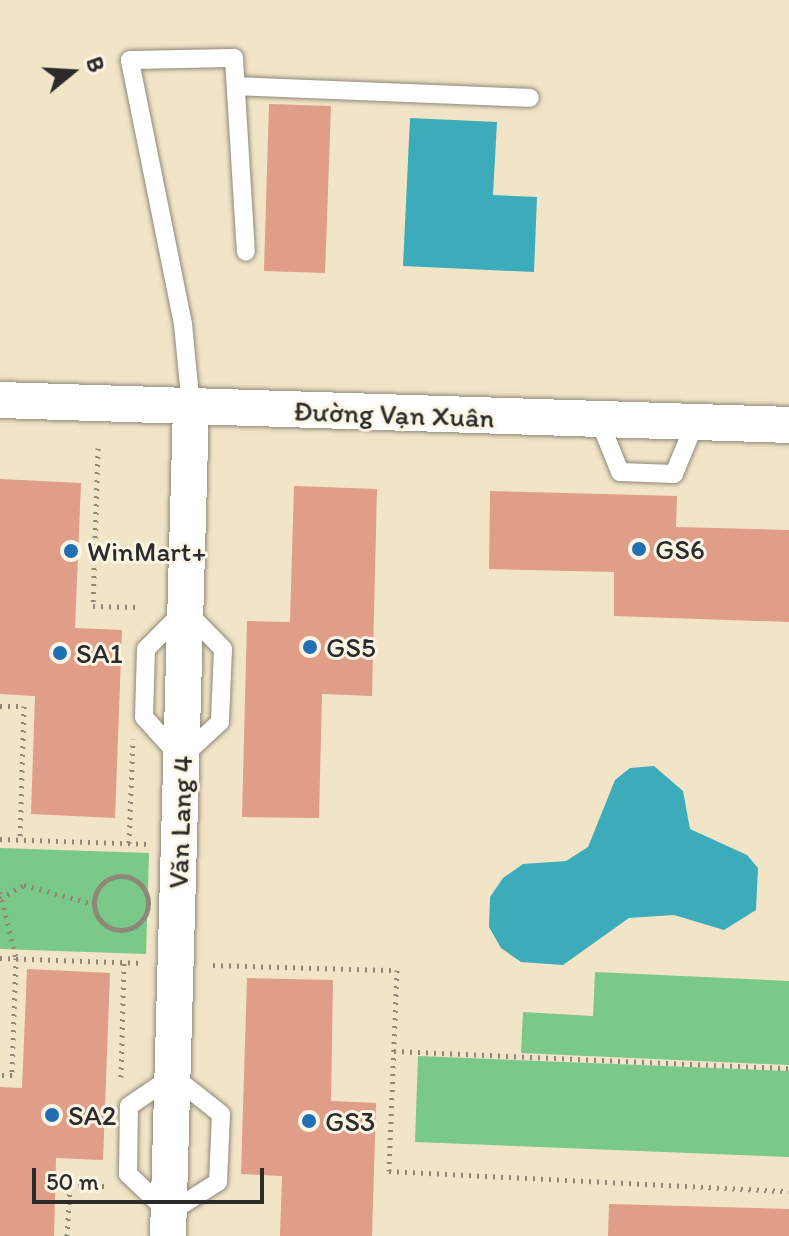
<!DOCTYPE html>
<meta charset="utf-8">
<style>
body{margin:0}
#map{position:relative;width:789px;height:1236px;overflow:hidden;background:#f1e4c7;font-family:Itim,sans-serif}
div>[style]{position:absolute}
.green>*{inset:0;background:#7bc989}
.water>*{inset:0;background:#3dacba}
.building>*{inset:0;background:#e09d87}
.path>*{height:5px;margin-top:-2.5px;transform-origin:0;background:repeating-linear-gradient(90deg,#8e8879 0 2px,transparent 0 8px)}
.path>.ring{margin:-2.5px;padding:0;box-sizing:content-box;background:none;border:5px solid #8e8879;border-radius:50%}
.roads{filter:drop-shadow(0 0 2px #8e8879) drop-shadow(0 0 2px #8e8879)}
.lane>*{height:18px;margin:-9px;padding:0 9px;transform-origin:9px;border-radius:9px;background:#fff}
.street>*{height:36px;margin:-18px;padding:0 18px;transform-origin:18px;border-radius:18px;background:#fff}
.dots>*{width:22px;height:22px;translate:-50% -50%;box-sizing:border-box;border:4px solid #fcf5e5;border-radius:50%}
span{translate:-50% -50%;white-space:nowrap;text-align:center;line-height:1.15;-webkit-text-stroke:6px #fcf5e5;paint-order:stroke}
.street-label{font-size:28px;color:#2b2b2b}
.poi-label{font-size:28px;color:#2b2b2b}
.left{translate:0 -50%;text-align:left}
.north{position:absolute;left:32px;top:32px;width:80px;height:80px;-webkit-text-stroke:6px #fcf5e5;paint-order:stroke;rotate:72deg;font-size:22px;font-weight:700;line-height:32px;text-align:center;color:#2b2b2b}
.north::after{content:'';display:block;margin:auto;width:28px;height:36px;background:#2b2b2b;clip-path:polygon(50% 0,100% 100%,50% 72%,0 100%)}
.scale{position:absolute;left:32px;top:1168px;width:232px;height:36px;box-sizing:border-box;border:4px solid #2b2b2b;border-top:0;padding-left:10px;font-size:24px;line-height:28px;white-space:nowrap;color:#2b2b2b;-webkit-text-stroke:6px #fcf5e5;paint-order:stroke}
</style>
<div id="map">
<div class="green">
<div style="clip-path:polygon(0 848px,149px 853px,146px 954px,0 949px)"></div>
<div style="clip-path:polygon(595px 972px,789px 981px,789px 1065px,521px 1053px,523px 1012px,593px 1016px)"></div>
<div style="clip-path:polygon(418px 1056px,789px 1071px,789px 1157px,415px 1142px)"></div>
</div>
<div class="water">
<div style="clip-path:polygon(410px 118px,497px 122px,493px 195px,537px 197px,534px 272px,403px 266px)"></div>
<div style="clip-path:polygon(654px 766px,683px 791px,690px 829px,747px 855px,758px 868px,756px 910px,724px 930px,674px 915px,629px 918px,563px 965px,521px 962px,501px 948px,489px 927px,490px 897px,503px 878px,523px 864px,566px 861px,588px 847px,615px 780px,630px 768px)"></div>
</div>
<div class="building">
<div style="clip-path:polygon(269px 104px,331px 106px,325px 273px,264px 271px)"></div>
<div style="clip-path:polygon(0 479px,81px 483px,75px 628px,122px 630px,115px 818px,31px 814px,35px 696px,0 694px)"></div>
<div style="clip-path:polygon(294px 486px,377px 489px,372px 696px,322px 694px,319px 818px,242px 817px,247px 621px,290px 622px)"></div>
<div style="clip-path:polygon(490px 491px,677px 496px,676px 527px,789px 530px,789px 622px,614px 616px,614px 572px,489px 569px)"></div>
<div style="clip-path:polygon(27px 969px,110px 973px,103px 1160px,56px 1158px,54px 1236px,0 1236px,0 1087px,22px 1088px)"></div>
<div style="clip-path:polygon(247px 978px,333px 980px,331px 1101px,376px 1103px,372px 1236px,280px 1236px,282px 1176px,241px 1174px)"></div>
<div style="clip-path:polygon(609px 1204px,789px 1209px,789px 1236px,608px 1236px)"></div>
</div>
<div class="path">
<div style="left:98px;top:448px;width:158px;rotate:91.8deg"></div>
<div style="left:93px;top:606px;width:42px;rotate:1.4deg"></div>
<div style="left:0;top:706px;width:24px"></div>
<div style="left:24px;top:706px;width:133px;rotate:91.7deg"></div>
<div style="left:0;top:839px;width:147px;rotate:1.9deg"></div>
<div style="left:129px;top:843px;width:104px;rotate:-87.8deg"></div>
<div class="ring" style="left:94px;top:876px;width:49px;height:49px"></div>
<div style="left:0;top:892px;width:68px;rotate:76.4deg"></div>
<div style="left:16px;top:958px;width:117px;rotate:92deg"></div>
<div style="left:12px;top:1075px;width:12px;rotate:180deg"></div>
<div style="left:0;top:898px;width:27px;rotate:-28deg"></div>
<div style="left:24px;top:885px;width:73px;rotate:15.2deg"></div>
<div style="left:0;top:958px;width:143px;rotate:2deg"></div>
<div style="left:213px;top:965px;width:184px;rotate:1.6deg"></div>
<div style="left:397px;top:970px;width:201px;rotate:92.3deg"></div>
<div style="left:389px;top:1171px;width:400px;rotate:2.9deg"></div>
<div style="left:394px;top:1051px;width:395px;rotate:2.5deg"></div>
<div style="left:121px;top:1077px;width:115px;rotate:-88.5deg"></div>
<div style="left:67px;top:1236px;width:50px;rotate:-86.6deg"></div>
<div style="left:70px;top:1186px;width:39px"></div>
</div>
<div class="roads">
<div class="lane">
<div style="left:236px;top:86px;width:294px;rotate:2.3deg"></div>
<div style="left:191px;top:407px;width:83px;rotate:-95.5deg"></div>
<div style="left:183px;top:324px;width:269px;rotate:-101.4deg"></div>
<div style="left:130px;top:60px;width:104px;rotate:-1.1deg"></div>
<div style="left:234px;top:58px;width:194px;rotate:86.5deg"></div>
<div style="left:599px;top:420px;width:56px;rotate:68deg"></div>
<div style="left:620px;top:472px;width:54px;rotate:2.1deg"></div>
<div style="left:674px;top:474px;width:55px;rotate:-67.6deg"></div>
<div style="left:185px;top:610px;width:54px;rotate:45.7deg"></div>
<div style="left:223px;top:649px;width:73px;rotate:92.4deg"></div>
<div style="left:220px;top:722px;width:53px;rotate:137.3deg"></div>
<div style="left:181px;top:758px;width:55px;rotate:-132.1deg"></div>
<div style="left:144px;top:717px;width:68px;rotate:-88.3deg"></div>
<div style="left:146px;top:649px;width:55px;rotate:-45deg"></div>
<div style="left:173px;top:1076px;width:61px;rotate:38.4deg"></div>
<div style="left:221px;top:1114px;width:68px;rotate:92.5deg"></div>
<div style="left:218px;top:1182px;width:58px;rotate:147.7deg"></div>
<div style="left:169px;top:1213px;width:57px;rotate:-136.4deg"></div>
<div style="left:128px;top:1174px;width:68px;rotate:-89.2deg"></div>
<div style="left:129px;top:1106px;width:53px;rotate:-34.3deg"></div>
</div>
<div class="street">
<div style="left:0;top:400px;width:789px;rotate:1.81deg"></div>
<div style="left:168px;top:1236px;width:829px;rotate:-88.41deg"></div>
</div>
</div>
<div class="dots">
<div style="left:639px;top:549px;background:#1f6fb2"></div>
<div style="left:71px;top:551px;background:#1f6fb2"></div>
<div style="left:310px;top:647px;background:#1f6fb2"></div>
<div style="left:60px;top:653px;background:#1f6fb2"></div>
<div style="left:52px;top:1115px;background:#1f6fb2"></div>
<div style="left:309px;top:1121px;background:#1f6fb2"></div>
</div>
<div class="street-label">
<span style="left:394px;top:414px;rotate:2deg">Đường Vạn Xuân</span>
<span style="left:180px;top:822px;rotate:-88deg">Văn Lang 4</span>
</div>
<div class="poi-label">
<span class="left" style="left:655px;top:549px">GS6</span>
<span class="left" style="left:87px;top:551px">WinMart+</span>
<span class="left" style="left:326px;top:647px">GS5</span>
<span class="left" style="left:76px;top:653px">SA1</span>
<span class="left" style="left:68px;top:1115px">SA2</span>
<span class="left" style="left:325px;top:1121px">GS3</span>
</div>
<div class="north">B</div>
<div class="scale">50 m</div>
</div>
